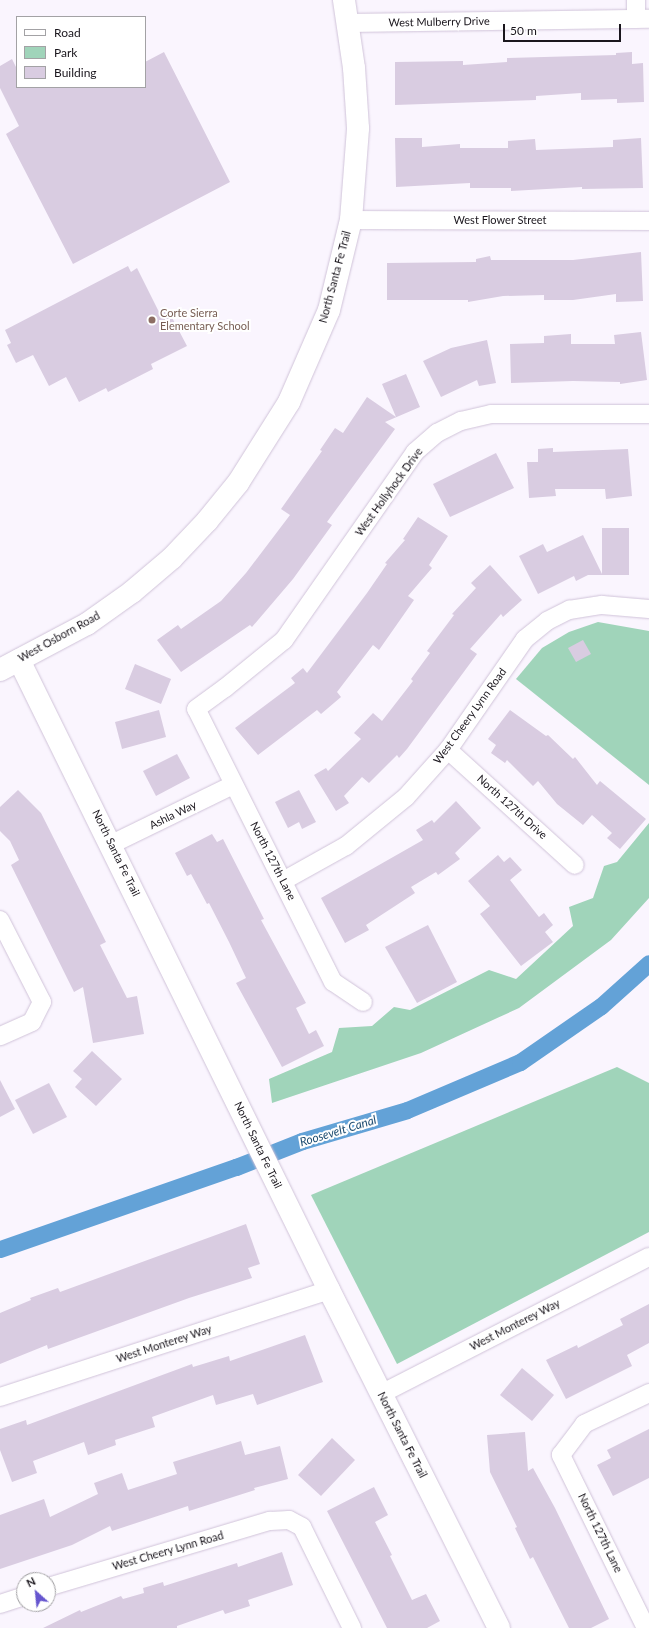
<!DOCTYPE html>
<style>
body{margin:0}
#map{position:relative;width:649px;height:1628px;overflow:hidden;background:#faf5fe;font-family:Lato,sans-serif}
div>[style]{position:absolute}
.green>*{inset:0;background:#a0d4ba}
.canal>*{height:17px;margin:-8.5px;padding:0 8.5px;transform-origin:8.5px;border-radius:8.5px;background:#63a2d7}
.building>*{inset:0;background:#d9cce1}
.roads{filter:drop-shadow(0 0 1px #d0c3d9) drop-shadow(0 0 1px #d0c3d9)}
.minor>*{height:18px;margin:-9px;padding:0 9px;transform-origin:9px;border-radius:9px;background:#fff}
.tertiary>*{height:22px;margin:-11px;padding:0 11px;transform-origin:11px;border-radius:11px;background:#fff}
.dots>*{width:11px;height:11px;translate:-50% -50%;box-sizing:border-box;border:2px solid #fff;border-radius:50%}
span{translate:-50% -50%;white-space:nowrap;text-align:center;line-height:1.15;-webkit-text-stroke:4px #fff;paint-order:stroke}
.street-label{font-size:11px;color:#1a161d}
.education-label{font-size:11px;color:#785e54}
.left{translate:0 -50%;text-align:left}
.water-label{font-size:12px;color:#1e4d71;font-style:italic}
.legend{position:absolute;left:16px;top:16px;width:130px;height:72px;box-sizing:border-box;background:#fff;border:1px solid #a3a2a5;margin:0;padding:5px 7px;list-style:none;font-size:12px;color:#1a161d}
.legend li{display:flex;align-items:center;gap:8px;height:20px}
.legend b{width:20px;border:1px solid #a3a2a5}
.north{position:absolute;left:16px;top:1572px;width:40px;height:40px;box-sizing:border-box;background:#fff;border:1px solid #a3a2a5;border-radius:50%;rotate:333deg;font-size:11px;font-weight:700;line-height:16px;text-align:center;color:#1a161d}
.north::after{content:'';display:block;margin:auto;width:14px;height:18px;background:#6656cf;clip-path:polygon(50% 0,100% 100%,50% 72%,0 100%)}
.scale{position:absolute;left:503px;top:24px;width:118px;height:18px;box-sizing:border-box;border:2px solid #1a161d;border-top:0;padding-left:5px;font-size:12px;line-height:14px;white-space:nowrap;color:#1a161d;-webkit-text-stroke:3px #fff;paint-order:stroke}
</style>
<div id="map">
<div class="green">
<div style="clip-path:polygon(598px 622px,649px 631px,649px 785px,516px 679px,542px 648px,569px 632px)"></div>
<div style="clip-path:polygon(649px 823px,649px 898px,611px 940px,519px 1008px,421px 1053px,272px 1103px,269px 1079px,332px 1052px,339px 1028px,372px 1026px,394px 1007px,410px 1010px,489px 970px,516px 979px,573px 926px,569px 907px,593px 898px,604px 866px,617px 862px)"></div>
<div style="clip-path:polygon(617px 1067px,649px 1083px,649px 1232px,397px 1364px,311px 1195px)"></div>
</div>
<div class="canal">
<div style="left:0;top:1249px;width:250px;rotate:-19.2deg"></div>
<div style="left:236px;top:1167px;width:71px;rotate:-21.5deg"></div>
<div style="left:302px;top:1141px;width:109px;rotate:-16.4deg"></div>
<div style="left:407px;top:1110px;width:123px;rotate:-23deg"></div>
<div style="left:520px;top:1062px;width:98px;rotate:-34.7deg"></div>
<div style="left:601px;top:1006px;width:64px;rotate:-41.9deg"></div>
</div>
<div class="building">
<div style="clip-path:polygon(164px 52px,230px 182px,73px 264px,6px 134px,19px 126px,0 88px,0 66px,12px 59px,17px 69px,17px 87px,145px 87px,145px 62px)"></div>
<div style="clip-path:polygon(632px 52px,632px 64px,643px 63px,644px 102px,617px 103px,617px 99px,581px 100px,581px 93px,536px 96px,536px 100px,395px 105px,395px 62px,463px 61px,463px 65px,507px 62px,507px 58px,616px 55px,616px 53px)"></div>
<div style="clip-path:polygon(395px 138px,422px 138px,422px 147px,460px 144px,460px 148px,508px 148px,508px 141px,535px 139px,536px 150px,613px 147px,613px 140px,641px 138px,643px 188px,582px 189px,582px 187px,511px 191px,511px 188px,470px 188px,470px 183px,396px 187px)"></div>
<div style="clip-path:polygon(641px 252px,643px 301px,616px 302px,616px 294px,573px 300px,544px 300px,544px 295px,503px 296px,468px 302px,468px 300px,387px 300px,387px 263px,476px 262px,476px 259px,490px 256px,491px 260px,573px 260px)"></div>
<div style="clip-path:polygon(128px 266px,131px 272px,137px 268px,159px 312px,167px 308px,187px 346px,151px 364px,153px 369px,108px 392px,106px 388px,79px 402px,66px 377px,49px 386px,33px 355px,16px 363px,7px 345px,11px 343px,5px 330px)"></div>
<div style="clip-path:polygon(641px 332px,647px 380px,620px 384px,620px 382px,573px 381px,511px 383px,510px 344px,544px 343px,544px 336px,571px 334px,571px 344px,615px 344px,614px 335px)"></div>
<div style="clip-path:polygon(487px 340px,496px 383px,479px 386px,477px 380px,441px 397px,423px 361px,451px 348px)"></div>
<div style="clip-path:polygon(406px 374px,420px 407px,385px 422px,395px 429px,327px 522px,332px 525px,293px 579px,252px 627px,250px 625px,181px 672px,157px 640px,178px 625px,181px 629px,221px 601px,246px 573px,290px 515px,281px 509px,322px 451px,320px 450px,335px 428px,343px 433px,367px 397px,396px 417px,382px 384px)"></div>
<div style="clip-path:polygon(553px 448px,553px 452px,628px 449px,632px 496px,606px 499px,605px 489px,555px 489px,556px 496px,529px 498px,527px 462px,538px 462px,538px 449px)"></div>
<div style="clip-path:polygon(496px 453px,514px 488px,450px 517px,433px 484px)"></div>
<div style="clip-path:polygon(418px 517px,448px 536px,429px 565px,432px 568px,408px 596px,414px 600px,379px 650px,373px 645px,337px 692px,341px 697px,321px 714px,317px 710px,258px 755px,235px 728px,295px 683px,291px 678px,303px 668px,307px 673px,367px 593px,387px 564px,385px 563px,405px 540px,403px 539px)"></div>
<div style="clip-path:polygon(602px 528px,629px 528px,629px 575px,588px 575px,576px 581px,574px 576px,538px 594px,519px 556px,543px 544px,547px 552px,583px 535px,602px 574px)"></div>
<div style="clip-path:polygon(490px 565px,522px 600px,503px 617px,501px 614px,470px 649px,477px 654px,407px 749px,399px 758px,397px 755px,369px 783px,362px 777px,344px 796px,349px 803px,336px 811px,314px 775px,326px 768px,328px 771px,361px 739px,354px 733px,373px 713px,382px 721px,413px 681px,411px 679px,430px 653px,427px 651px,454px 615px,452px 614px,476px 588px,471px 583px)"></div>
<div style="clip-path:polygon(583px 640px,591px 654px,576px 662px,568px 648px)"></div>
<div style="clip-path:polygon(135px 664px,171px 679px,161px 704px,125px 689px)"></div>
<div style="clip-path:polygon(159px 710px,166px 737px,122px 749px,115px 722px)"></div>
<div style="clip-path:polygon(510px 710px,546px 736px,548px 735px,573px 759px,575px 757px,597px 785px,600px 781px,646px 819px,620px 849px,607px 838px,612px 833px,592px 815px,583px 825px,557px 804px,538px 781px,533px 786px,507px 760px,505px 763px,491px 753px,496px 745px,488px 739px)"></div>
<div style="clip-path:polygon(177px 754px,190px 778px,156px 796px,143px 771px)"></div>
<div style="clip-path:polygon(18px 790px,41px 813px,106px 942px,100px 945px,127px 998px,137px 996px,144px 1034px,93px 1043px,83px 987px,74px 992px,11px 865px,19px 860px,10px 841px,0 831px,0 807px)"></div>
<div style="clip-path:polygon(299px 790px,316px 822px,302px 829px,299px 822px,288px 828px,275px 802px)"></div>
<div style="clip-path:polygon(456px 801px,481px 828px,455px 853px,460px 859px,438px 875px,436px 872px,411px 887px,415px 893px,366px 925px,369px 930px,345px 943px,321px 898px,423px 840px,416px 830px,432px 820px,434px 823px)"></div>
<div style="clip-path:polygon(212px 834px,217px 842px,223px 839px,264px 919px,261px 920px,306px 1003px,296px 1008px,309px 1034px,316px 1030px,324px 1046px,282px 1067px,236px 983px,246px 978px,229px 942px,209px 903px,207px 904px,191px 874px,187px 876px,175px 853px)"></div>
<div style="clip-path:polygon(498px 855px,504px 862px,510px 857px,522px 870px,510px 880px,539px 917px,544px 913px,553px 925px,545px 932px,553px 942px,521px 966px,480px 914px,490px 906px,468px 881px)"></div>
<div style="clip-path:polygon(428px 925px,457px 982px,417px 1003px,385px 947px)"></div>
<div style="clip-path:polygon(92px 1051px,122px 1079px,96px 1106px,75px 1087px,82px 1079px,73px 1071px)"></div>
<div style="clip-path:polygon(0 1080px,15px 1109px,0 1117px)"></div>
<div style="clip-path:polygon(49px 1083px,67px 1117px,33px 1134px,15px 1100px)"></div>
<div style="clip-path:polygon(246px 1224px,260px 1264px,248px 1268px,252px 1278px,189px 1298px,48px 1349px,47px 1345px,0 1364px,0 1313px,31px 1300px,30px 1298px,58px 1288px,60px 1292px)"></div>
<div style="clip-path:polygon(649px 1304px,649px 1343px,627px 1355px,632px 1366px,566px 1399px,546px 1360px,577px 1345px,578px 1348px,623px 1325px,620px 1319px)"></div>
<div style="clip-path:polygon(305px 1335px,323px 1382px,257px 1405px,253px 1394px,216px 1405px,213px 1395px,152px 1417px,155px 1427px,115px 1440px,116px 1445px,88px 1455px,84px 1442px,33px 1461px,37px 1473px,12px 1482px,0 1450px,0 1429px,26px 1420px,27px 1425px,192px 1364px,193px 1367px,229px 1356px,230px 1361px)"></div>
<div style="clip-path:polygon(522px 1368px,554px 1395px,532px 1421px,500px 1395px)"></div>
<div style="clip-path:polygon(649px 1429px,649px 1478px,613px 1496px,597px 1465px,611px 1458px,607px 1450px)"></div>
<div style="clip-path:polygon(525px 1432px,528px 1471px,533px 1468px,555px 1508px,609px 1619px,591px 1628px,569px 1628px,533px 1557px,530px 1559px,515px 1528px,517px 1527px,490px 1472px,487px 1435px)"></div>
<div style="clip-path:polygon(332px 1438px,355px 1460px,321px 1496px,298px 1475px)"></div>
<div style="clip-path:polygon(241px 1441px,245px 1455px,280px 1446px,288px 1479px,254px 1488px,255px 1490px,189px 1511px,188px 1506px,112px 1531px,110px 1526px,72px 1545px,0 1569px,0 1515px,44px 1499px,50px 1517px,98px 1494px,94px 1483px,122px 1473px,128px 1490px,177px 1474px,173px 1462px)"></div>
<div style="clip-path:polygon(374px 1487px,388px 1515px,375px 1522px,392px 1555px,390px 1556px,412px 1600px,426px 1594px,440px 1621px,427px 1628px,387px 1628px,327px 1511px)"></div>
<div style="clip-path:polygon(282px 1552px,293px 1585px,248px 1600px,250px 1606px,225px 1614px,223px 1610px,177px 1626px,177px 1628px,43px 1628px,80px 1610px,81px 1612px,121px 1596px,123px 1599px,144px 1593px,143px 1588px,163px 1582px,164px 1586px,237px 1563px,238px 1567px)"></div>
</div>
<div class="roads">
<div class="minor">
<div style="left:636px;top:0;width:19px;rotate:90deg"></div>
<div style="left:349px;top:23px;width:300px;rotate:-0.8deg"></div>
<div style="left:351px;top:220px;width:298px;rotate:0.2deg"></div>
<div style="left:448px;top:750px;width:171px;rotate:42.2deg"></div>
<div style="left:112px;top:844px;width:135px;rotate:-26deg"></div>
<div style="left:283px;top:881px;width:72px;rotate:-29.1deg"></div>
<div style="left:346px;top:846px;width:77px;rotate:-39.2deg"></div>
<div style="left:406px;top:797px;width:63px;rotate:-48.2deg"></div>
<div style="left:448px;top:750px;width:135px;rotate:-55.3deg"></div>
<div style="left:525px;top:639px;width:28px;rotate:-39deg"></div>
<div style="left:547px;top:621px;width:25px;rotate:-27deg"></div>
<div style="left:569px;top:610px;width:33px;rotate:-9deg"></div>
<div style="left:602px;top:605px;width:47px;rotate:4.9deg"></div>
<div style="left:0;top:920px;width:92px;rotate:62.9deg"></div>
<div style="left:42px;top:1002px;width:22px;rotate:117deg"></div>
<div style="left:32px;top:1022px;width:35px;rotate:156deg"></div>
<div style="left:363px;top:1002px;width:36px;rotate:-146deg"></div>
<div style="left:333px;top:982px;width:305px;rotate:-116.6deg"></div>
<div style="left:196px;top:709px;width:36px;rotate:-36deg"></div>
<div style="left:225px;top:688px;width:76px;rotate:-39.1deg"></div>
<div style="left:284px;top:640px;width:229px;rotate:-55.1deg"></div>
<div style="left:415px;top:452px;width:29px;rotate:-41deg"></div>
<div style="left:437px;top:433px;width:27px;rotate:-27deg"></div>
<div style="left:461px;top:421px;width:31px;rotate:-13deg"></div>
<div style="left:491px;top:414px;width:158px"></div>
<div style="left:381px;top:1394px;width:301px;rotate:-27.1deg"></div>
<div style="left:0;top:1397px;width:346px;rotate:-18deg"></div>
<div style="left:48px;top:1587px;width:232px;rotate:-16.6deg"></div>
<div style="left:270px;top:1521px;width:19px;rotate:-3deg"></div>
<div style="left:289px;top:1520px;width:15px;rotate:28deg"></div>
<div style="left:302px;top:1527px;width:113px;rotate:63.7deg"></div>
<div style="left:0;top:1604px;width:25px;rotate:-18deg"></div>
<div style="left:646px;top:1628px;width:193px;rotate:-116.2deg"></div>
<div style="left:561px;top:1455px;width:39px;rotate:-53deg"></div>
<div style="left:584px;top:1424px;width:72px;rotate:-25.5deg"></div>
</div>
<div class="tertiary">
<div style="left:19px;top:660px;width:702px;rotate:63.8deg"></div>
<div style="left:329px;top:1290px;width:378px;rotate:63.3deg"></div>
<div style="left:0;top:670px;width:98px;rotate:-27.9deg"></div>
<div style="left:87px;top:624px;width:55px;rotate:-35.4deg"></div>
<div style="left:132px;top:592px;width:52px;rotate:-40.4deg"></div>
<div style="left:172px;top:558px;width:51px;rotate:-46.6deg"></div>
<div style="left:207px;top:521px;width:49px;rotate:-50.8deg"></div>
<div style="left:238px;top:483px;width:96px;rotate:-57.8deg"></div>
<div style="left:289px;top:402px;width:100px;rotate:-66.5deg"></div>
<div style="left:329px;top:310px;width:93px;rotate:-76.3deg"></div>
<div style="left:351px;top:220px;width:92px;rotate:-85.6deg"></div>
<div style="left:358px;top:128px;width:60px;rotate:-93.8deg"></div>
<div style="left:354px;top:68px;width:69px;rotate:-98.4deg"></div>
</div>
</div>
<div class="dots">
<div style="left:152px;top:320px;background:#8d6e63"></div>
</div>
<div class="street-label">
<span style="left:439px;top:22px;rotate:-1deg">West Mulberry Drive</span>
<span style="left:500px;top:220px">West Flower Street</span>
<span style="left:335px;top:277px;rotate:-75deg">North Santa Fe Trail</span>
<span style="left:389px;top:492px;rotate:-54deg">West Hollyhock Drive</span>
<span style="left:59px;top:637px;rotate:-29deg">West Osborn Road</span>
<span style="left:470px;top:716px;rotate:-54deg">West Cheery Lynn Road</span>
<span style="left:512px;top:807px;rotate:42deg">North 127th Drive</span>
<span style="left:173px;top:815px;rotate:-26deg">Ashla Way</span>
<span style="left:116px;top:853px;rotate:64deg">North Santa Fe Trail</span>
<span style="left:273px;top:861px;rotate:63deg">North 127th Lane</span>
<span style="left:258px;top:1145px;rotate:64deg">North Santa Fe Trail</span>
<span style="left:515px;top:1325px;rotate:-27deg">West Monterey Way</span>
<span style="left:164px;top:1344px;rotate:-18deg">West Monterey Way</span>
<span style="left:402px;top:1435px;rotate:63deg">North Santa Fe Trail</span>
<span style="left:600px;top:1533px;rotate:64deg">North 127th Lane</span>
<span style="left:168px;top:1551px;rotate:-16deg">West Cheery Lynn Road</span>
</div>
<div class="education-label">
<span class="left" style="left:160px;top:320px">Corte Sierra<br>Elementary School</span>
</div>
<div class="water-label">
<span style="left:338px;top:1131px;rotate:-17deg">Roosevelt Canal</span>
</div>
<ul class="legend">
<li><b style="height:5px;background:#fff"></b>Road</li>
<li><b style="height:11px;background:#a0d4ba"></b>Park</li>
<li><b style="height:11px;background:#d9cce1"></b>Building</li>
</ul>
<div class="north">N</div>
<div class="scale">50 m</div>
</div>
